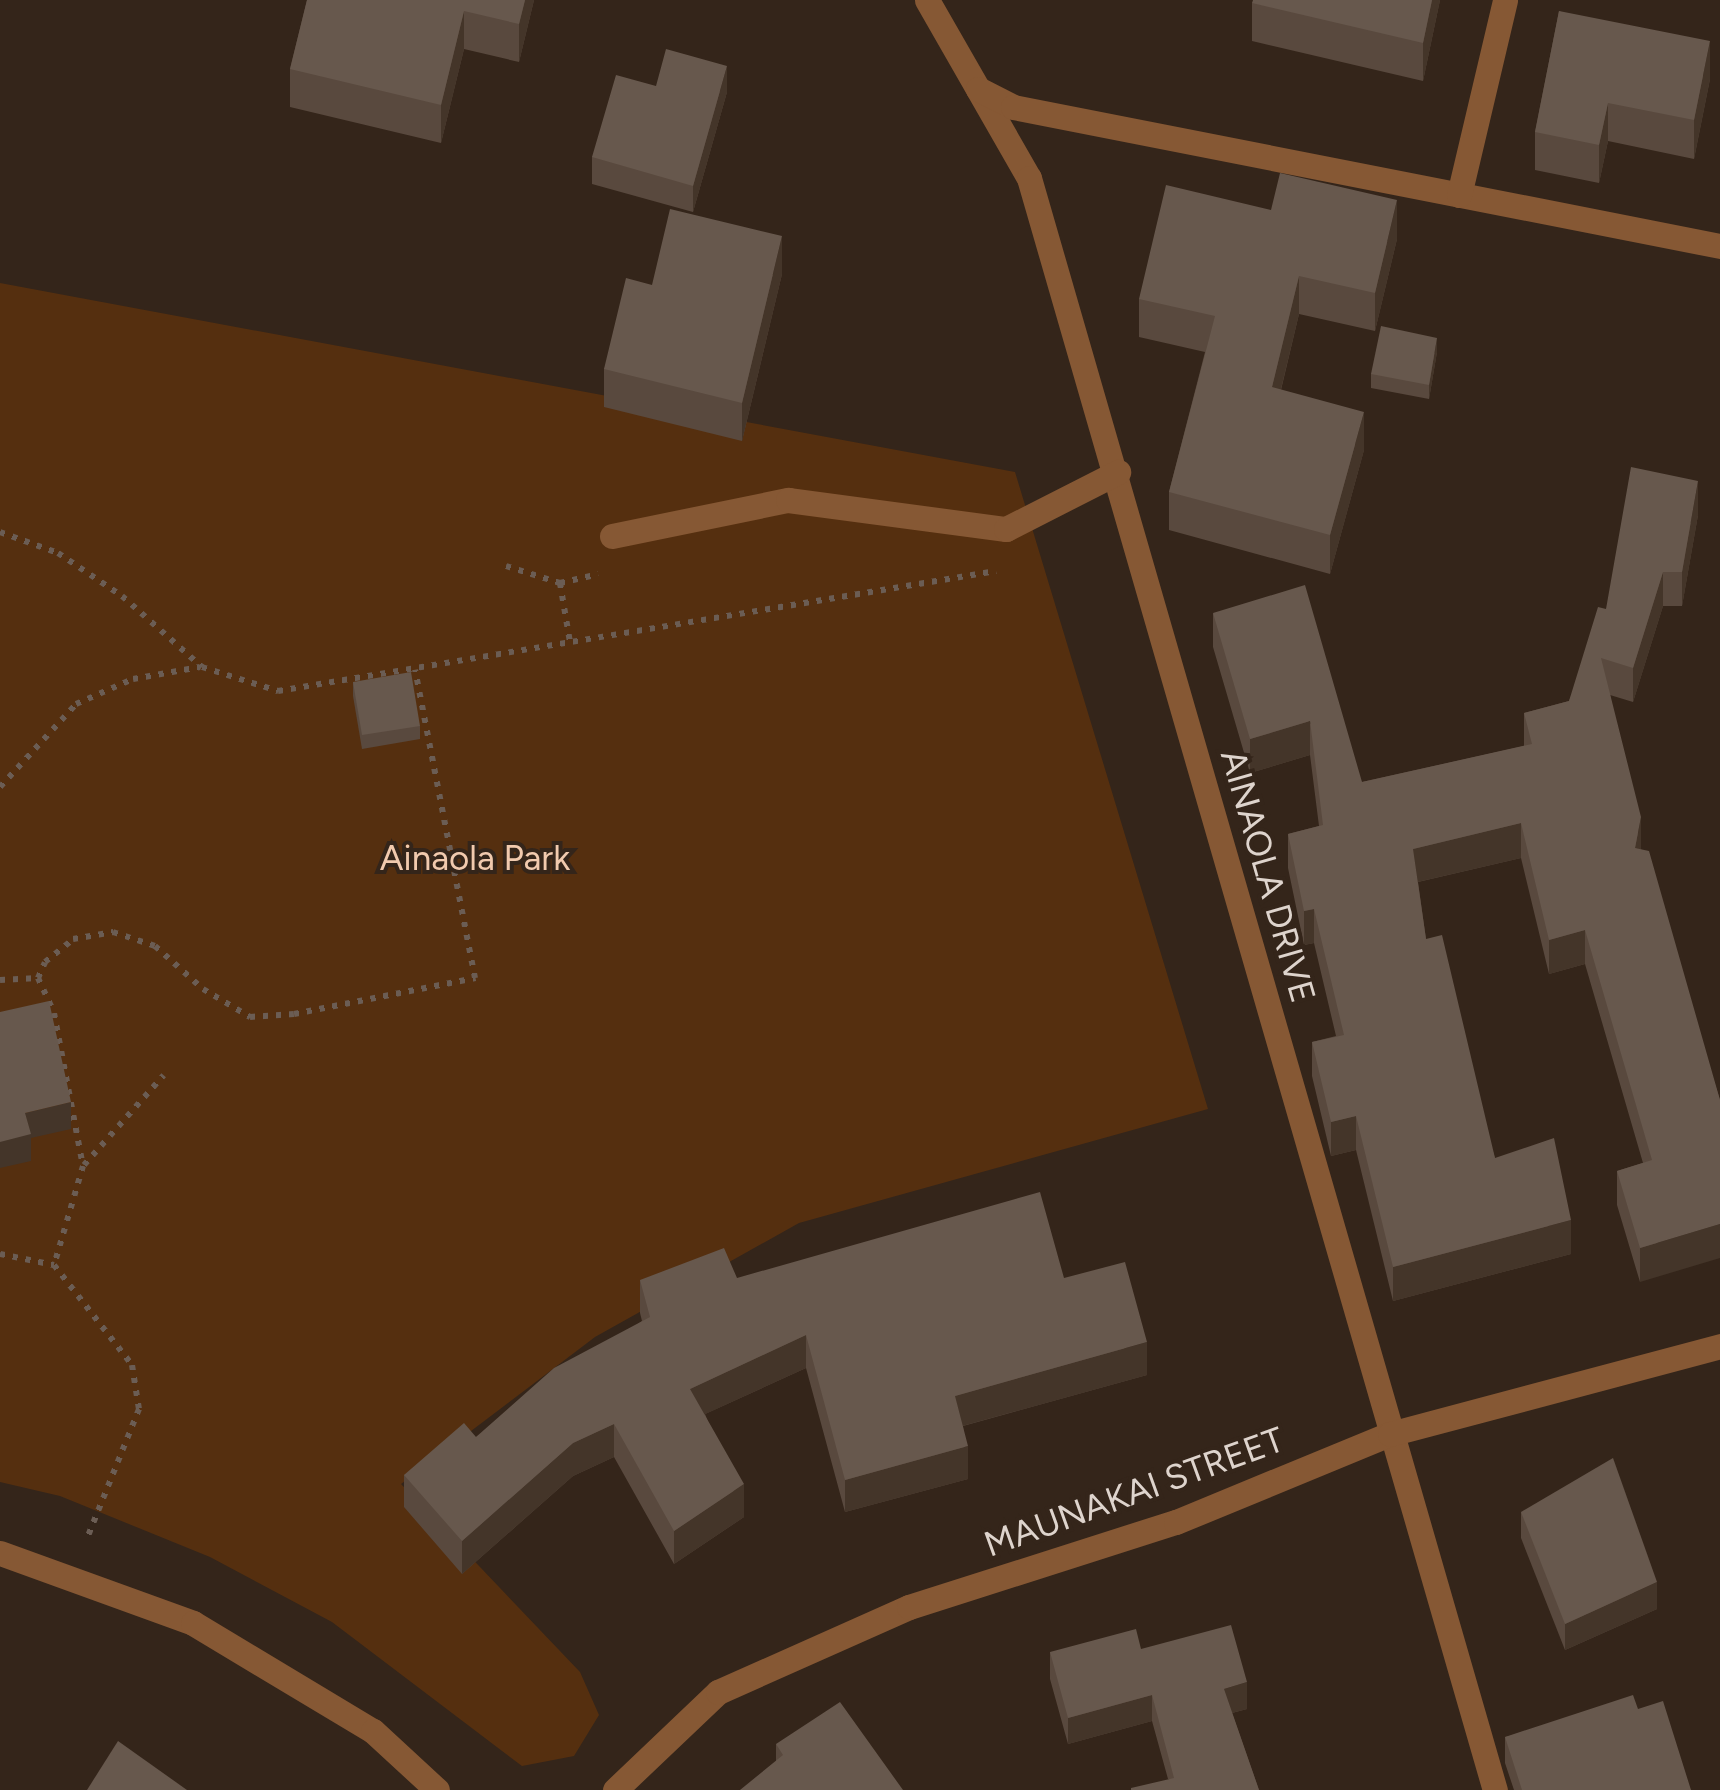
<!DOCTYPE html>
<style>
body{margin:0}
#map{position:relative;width:1720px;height:1790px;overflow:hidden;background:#34251a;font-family:Figtree,sans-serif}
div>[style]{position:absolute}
.green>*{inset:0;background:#552f0f}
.path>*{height:6px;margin-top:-3px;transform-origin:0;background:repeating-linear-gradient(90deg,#6b5d54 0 5px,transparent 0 13px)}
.minor>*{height:25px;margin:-12.5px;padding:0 12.5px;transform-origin:12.5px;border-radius:12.5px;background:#865834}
.wall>*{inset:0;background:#59493e}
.shaded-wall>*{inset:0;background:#443529}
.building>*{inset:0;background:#67584d}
span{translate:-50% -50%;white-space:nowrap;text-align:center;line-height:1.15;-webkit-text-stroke:8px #34251a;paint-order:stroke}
.park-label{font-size:35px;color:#f1caae}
.street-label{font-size:35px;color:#ded4cd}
</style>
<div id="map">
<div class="green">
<div style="clip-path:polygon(0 283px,1015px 472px,1208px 1109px,799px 1223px,595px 1337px,401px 1484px,580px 1672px,599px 1715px,574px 1756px,522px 1766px,332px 1622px,210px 1557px,60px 1496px,0 1482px)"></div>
</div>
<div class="path">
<div style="left:0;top:532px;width:62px;rotate:19.9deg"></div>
<div style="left:58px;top:553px;width:77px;rotate:33.9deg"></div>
<div style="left:122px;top:596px;width:107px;rotate:41.6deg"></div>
<div style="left:202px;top:667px;width:80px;rotate:17.5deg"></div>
<div style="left:278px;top:691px;width:728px;rotate:-9.49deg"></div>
<div style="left:506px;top:566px;width:57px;rotate:17.5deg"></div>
<div style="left:560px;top:583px;width:60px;rotate:80.4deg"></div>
<div style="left:560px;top:583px;width:39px;rotate:-13deg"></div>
<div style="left:0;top:787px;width:113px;rotate:-47.5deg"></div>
<div style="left:76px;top:704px;width:62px;rotate:-23.7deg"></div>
<div style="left:133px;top:679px;width:68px;rotate:-10.2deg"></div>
<div style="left:38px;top:978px;width:38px;rotate:65deg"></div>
<div style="left:54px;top:1013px;width:156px;rotate:79.3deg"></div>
<div style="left:83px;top:1166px;width:103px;rotate:106.3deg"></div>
<div style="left:0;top:980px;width:38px;rotate:-3deg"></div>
<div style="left:38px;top:978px;width:17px;rotate:-66deg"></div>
<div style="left:45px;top:962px;width:36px;rotate:-39deg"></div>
<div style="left:73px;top:939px;width:41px;rotate:-9.9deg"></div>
<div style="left:113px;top:932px;width:44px;rotate:18.4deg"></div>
<div style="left:155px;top:946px;width:64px;rotate:41.9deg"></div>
<div style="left:203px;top:989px;width:55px;rotate:30.8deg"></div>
<div style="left:250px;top:1017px;width:44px;rotate:-3.9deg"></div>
<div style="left:294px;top:1014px;width:185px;rotate:-11.2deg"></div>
<div style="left:475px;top:978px;width:314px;rotate:-101deg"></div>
<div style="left:84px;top:1165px;width:120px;rotate:-48.4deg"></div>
<div style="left:0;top:1254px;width:55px;rotate:11.5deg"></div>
<div style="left:54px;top:1265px;width:127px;rotate:52deg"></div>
<div style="left:132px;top:1365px;width:45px;rotate:81deg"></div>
<div style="left:139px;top:1409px;width:142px;rotate:111.9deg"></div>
</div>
<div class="minor">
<div style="left:927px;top:0;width:205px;rotate:60.2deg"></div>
<div style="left:1029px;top:178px;width:1678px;rotate:73.88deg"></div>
<div style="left:978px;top:89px;width:39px;rotate:27deg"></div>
<div style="left:1013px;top:107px;width:721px;rotate:11.12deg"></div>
<div style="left:1459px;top:195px;width:200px;rotate:-76.7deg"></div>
<div style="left:612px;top:536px;width:180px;rotate:-11.6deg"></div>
<div style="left:788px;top:500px;width:220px;rotate:7.6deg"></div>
<div style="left:1006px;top:529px;width:126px;rotate:-27deg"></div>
<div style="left:0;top:1553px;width:205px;rotate:19.9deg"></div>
<div style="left:193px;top:1623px;width:210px;rotate:31deg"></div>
<div style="left:373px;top:1731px;width:87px;rotate:42.7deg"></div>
<div style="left:615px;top:1790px;width:142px;rotate:-43.6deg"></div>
<div style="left:718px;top:1692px;width:209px;rotate:-24deg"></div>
<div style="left:909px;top:1607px;width:280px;rotate:-17.7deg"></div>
<div style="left:1176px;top:1522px;width:231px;rotate:-22.4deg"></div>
<div style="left:1390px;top:1434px;width:342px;rotate:-14.9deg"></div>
</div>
<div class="wall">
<div style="clip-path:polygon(307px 0,534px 0,519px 62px,464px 49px,441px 143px,290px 107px,290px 69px)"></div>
<div style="clip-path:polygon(1440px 0,1423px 81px,1252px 41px,1252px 3px)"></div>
<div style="clip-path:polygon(1559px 11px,1710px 79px,1694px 159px,1608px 141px,1599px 183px,1535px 170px,1535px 132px)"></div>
<div style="clip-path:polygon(656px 86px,727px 92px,693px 212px,592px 184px,592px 157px)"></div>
<div style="clip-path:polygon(1397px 239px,1375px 331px,1299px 314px,1281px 390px,1364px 450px,1330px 574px,1169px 530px,1169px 492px,1205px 352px,1139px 337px,1139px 299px)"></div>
<div style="clip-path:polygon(782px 274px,742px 441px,604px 407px,604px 369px,652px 285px)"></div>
<div style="clip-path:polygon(1437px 352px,1429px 399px,1371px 388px,1371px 374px)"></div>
<div style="clip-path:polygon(1698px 515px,1682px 606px,1663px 606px,1633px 702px,1610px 695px,1641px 849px,1720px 1100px,1640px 1282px,1617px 1205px,1617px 1171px,1643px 1163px,1585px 964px,1549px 974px,1521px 858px,1418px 882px,1426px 939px,1495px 1158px,1571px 1254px,1393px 1301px,1356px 1150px,1331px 1156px,1312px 1076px,1312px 1042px,1336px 1036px,1314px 943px,1304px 945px,1288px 868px,1288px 834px,1319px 826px,1310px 755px,1250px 773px,1213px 647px,1213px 613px,1362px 782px,1524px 746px,1524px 713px,1569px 701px,1606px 609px)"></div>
<div style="clip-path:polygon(353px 682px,420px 726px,420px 739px,362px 749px,353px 696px)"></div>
<div style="clip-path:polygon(737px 1278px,1064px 1278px,1147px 1375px,963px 1426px,968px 1479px,845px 1512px,806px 1368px,705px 1414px,744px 1517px,674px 1564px,614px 1457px,573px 1476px,462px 1574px,404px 1507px,404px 1475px,476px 1437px,642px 1321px,640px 1313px,640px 1280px)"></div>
<div style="clip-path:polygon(1521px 1512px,1657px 1609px,1565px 1650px,1521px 1538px)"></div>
<div style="clip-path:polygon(1141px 1649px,1247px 1709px,1232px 1713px,1259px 1790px,1168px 1779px,1152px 1721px,1068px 1744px,1050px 1679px,1050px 1652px)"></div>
<div style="clip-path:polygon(1638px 1709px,1691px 1790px,1514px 1790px,1505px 1763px,1505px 1737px)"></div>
<div style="clip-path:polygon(776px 1744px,903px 1790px,776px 1761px)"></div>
</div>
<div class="shaded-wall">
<div style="clip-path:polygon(525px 0,534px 0,519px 62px,519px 24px)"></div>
<div style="clip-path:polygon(1432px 0,1440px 0,1423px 81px,1423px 43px)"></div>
<div style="clip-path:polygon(464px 11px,464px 49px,441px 143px,441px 105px)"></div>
<div style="clip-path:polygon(1710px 41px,1710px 79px,1694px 159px,1694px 120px)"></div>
<div style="clip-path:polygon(727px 66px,727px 92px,693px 212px,693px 186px)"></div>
<div style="clip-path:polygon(1608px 103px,1608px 141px,1599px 183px,1599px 145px)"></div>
<div style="clip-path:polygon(1397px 200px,1397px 239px,1375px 331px,1375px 293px)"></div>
<div style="clip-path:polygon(782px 236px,782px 274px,742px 441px,742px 403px)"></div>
<div style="clip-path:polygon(1299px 276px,1299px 314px,1272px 426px,1272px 387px)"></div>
<div style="clip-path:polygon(1437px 338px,1437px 352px,1429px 399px,1429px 385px)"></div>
<div style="clip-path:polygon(1364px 412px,1364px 450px,1330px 574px,1330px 535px)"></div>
<div style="clip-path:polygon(1698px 481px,1698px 515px,1682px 606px,1682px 572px)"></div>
<div style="clip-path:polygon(1663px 572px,1663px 606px,1633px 702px,1633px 668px)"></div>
<div style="clip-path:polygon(1310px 721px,1310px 755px,1250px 773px,1250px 739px)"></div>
<div style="clip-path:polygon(1641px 817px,1641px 851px,1635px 848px)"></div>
<div style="clip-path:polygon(1521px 823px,1521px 858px,1413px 883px,1413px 849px)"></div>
<div style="clip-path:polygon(1314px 909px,1314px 943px,1304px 945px,1304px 911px)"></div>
<div style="clip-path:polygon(1585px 930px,1585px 964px,1549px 974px,1549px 940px)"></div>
<div style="clip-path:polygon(71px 1102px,71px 1129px,31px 1138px,31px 1161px,0 1168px,0 1142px,25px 1113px)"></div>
<div style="clip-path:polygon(1356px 1116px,1356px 1150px,1331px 1156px,1331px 1122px)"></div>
<div style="clip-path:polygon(1571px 1220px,1571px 1254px,1393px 1301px,1393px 1267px)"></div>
<div style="clip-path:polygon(1720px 1224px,1720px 1258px,1640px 1282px,1640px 1248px)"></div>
<div style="clip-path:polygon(806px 1335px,806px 1368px,690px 1421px,690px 1389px)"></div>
<div style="clip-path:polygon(1147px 1342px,1147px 1375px,955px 1428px,955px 1396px)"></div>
<div style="clip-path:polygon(614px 1424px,614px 1457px,573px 1476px,462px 1574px,462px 1541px,573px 1443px)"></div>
<div style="clip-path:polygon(968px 1446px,968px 1479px,845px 1512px,845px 1480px)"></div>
<div style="clip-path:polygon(744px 1484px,744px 1517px,674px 1564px,674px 1531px)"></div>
<div style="clip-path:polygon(1657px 1582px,1657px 1609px,1565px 1650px,1565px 1624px)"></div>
<div style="clip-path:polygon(1247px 1682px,1247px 1709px,1224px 1715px,1224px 1689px)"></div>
<div style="clip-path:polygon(1152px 1695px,1152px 1721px,1068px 1744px,1068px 1718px)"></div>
</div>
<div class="building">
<div style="clip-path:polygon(307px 0,525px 0,519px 24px,464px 11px,441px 105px,290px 69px)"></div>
<div style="clip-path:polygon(1253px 0,1432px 0,1423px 43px,1252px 3px)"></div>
<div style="clip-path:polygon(1559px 11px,1710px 41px,1694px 120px,1608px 103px,1599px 145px,1535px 132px)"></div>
<div style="clip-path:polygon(666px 49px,727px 66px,693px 186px,592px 157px,616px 75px,656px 86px)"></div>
<div style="clip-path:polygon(1280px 173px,1397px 200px,1375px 293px,1299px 276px,1272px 387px,1364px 412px,1330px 535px,1169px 492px,1215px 316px,1139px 299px,1166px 185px,1271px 210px)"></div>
<div style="clip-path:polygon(670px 209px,782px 236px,742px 403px,604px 369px,626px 278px,652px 285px)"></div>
<div style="clip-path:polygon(1381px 326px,1437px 338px,1429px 385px,1371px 374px)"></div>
<div style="clip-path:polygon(1631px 467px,1698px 481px,1682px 572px,1663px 572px,1633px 668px,1601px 658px,1641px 817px,1635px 848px,1649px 851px,1720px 1100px,1720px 1224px,1640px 1248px,1617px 1171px,1652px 1160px,1585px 930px,1549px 940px,1521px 823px,1413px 849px,1426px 939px,1442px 935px,1495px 1158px,1554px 1138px,1571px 1220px,1393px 1267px,1356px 1116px,1331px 1122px,1312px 1042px,1344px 1035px,1314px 909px,1304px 911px,1288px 834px,1323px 825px,1310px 721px,1250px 739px,1213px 613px,1305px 585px,1362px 782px,1532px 744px,1524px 713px,1569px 701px,1598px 607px,1606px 609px)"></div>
<div style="clip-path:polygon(411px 672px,420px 726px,362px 735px,353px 682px)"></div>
<div style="clip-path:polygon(49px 1001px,71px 1102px,25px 1113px,31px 1134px,0 1142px,0 1012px)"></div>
<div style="clip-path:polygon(1040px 1192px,1064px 1278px,1125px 1262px,1147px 1342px,955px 1396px,968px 1446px,845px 1480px,806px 1335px,690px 1389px,744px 1484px,674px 1531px,614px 1424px,573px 1443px,462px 1541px,404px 1475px,464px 1423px,476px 1437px,554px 1368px,650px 1317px,640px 1280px,724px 1248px,737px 1278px)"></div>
<div style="clip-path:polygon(1613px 1458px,1657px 1582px,1565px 1624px,1521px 1512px)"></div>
<div style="clip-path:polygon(1231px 1625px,1247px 1682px,1224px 1689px,1259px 1790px,1131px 1790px,1131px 1788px,1174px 1778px,1152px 1695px,1068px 1718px,1050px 1652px,1136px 1629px,1141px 1649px)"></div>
<div style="clip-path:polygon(1633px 1695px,1638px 1709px,1663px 1701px,1691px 1790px,1522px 1790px,1505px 1737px)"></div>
<div style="clip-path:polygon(840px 1702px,903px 1790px,740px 1790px,783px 1755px,776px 1744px)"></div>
<div style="clip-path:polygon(118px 1741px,187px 1790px,87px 1790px)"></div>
</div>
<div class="park-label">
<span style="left:475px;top:858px">Ainaola Park</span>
</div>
<div class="street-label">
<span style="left:1268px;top:876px;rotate:74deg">AINAOLA DRIVE</span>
<span style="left:1134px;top:1492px;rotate:-20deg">MAUNAKAI STREET</span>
</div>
</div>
